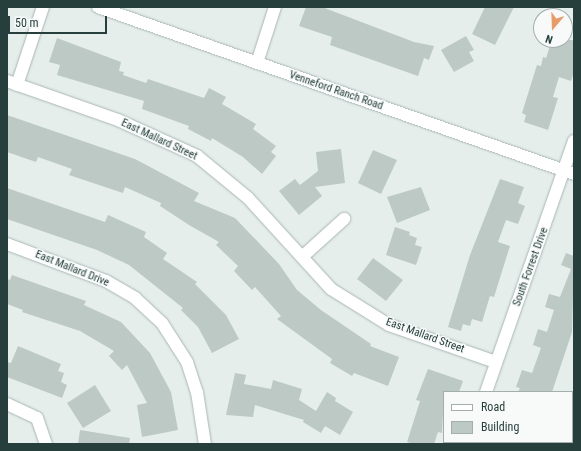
<!DOCTYPE html>
<style>
body{margin:0}
#map{position:relative;width:581px;height:451px;overflow:hidden;background:#e6eeec;font-family:"Roboto Condensed",sans-serif}
div>[style]{position:absolute}
.building>*{inset:0;background:#bcc9c5}
.roads{filter:drop-shadow(0 0 1px #a9b6b4) drop-shadow(0 0 1px #a9b6b4)}
.minor>*{height:12px;margin:-6px;padding:0 6px;transform-origin:6px;border-radius:6px;background:#fff}
.tertiary>*{height:12px;margin:-6px;padding:0 6px;transform-origin:6px;border-radius:6px;background:#fff}
span{translate:-50% -50%;white-space:nowrap;text-align:center;line-height:1.15;-webkit-text-stroke:3px #f7faf9;paint-order:stroke}
.street-label{font-size:11px;color:#263f3c}
.frame{position:absolute;inset:0;border:8px solid #263f3c;pointer-events:none}
.legend{position:absolute;left:443px;top:391px;width:130px;height:52px;box-sizing:border-box;background:#f7faf9;border:1px solid #a3afad;margin:0;padding:5px 7px;list-style:none;font-size:12px;color:#263f3c}
.legend li{display:flex;align-items:center;gap:8px;height:20px}
.legend b{width:20px;border:1px solid #a3afad}
.north{position:absolute;left:533px;top:8px;width:40px;height:40px;box-sizing:border-box;background:#f7faf9;border:1px solid #a3afad;border-radius:50%;rotate:199deg;font-size:11px;font-weight:700;line-height:16px;text-align:center;color:#263f3c}
.north::after{content:'';display:block;margin:auto;width:14px;height:18px;background:#e89c6a;clip-path:polygon(50% 0,100% 100%,50% 72%,0 100%)}
.scale{position:absolute;left:8px;top:16px;width:99px;height:18px;box-sizing:border-box;border:2px solid #263f3c;border-top:0;padding-left:5px;font-size:12px;line-height:14px;white-space:nowrap;color:#263f3c;-webkit-text-stroke:3px #f7faf9;paint-order:stroke}
</style>
<div id="map">
<div class="building">
<div style="clip-path:polygon(306px 7px,322px 7px,414px 42px,434px 46px,429px 60px,424px 58px,418px 76px,330px 45px,332px 37px,299px 26px)"></div>
<div style="clip-path:polygon(485px 7px,514px 7px,495px 45px,472px 34px)"></div>
<div style="clip-path:polygon(466px 36px,474px 50px,469px 52px,474px 61px,454px 72px,441px 50px)"></div>
<div style="clip-path:polygon(57px 38px,121px 62px,119px 71px,124px 72px,123px 75px,146px 83px,148px 79px,204px 98px,209px 88px,226px 97px,222px 104px,256px 124px,253px 129px,276px 146px,271px 152px,276px 156px,262px 174px,243px 157px,212px 138px,211px 141px,188px 129px,189px 126px,142px 109px,144px 101px,57px 75px,60px 65px,49px 62px)"></div>
<div style="clip-path:polygon(552px 40px,574px 40px,574px 72px,571px 81px,559px 77px,553px 97px,558px 98px,548px 130px,524px 122px,526px 115px,522px 113px,537px 65px,541px 66px,543px 57px,546px 58px)"></div>
<div style="clip-path:polygon(7px 115px,135px 159px,199px 193px,194px 201px,235px 218px,279px 264px,297px 290px,321px 310px,371px 344px,370px 346px,399px 357px,388px 386px,354px 373px,352px 376px,330px 363px,332px 359px,277px 319px,281px 316px,255px 287px,252px 290px,234px 271px,238px 266px,216px 245px,219px 242px,189px 225px,160px 206px,161px 203px,125px 187px,123px 193px,69px 175px,72px 169px,38px 157px,36px 162px,7px 152px)"></div>
<div style="clip-path:polygon(341px 149px,345px 183px,315px 187px,322px 196px,299px 215px,279px 191px,295px 179px,300px 185px,318px 171px,316px 152px)"></div>
<div style="clip-path:polygon(373px 150px,397px 160px,381px 194px,358px 183px)"></div>
<div style="clip-path:polygon(500px 179px,524px 187px,518px 203px,525px 206px,518px 224px,506px 220px,498px 242px,510px 246px,494px 297px,490px 296px,482px 322px,472px 319px,470px 326px,463px 324px,461px 331px,448px 327px,470px 255px)"></div>
<div style="clip-path:polygon(421px 187px,430px 210px,397px 223px,387px 197px)"></div>
<div style="clip-path:polygon(7px 188px,105px 222px,108px 215px,146px 232px,144px 237px,167px 253px,163px 259px,197px 282px,195px 284px,226px 315px,239px 339px,212px 353px,198px 327px,181px 310px,183px 308px,129px 265px,97px 250px,7px 219px)"></div>
<div style="clip-path:polygon(395px 227px,410px 232px,409px 235px,417px 238px,415px 245px,422px 247px,416px 265px,386px 255px)"></div>
<div style="clip-path:polygon(566px 253px,574px 256px,572px 332px,552px 392px,518px 392px,520px 388px,516px 387px,522px 370px,532px 373px,541px 348px,533px 345px,538px 329px,547px 332px,554px 310px,545px 307px,549px 294px,560px 297px,571px 269px,561px 265px)"></div>
<div style="clip-path:polygon(373px 258px,403px 280px,386px 301px,357px 279px)"></div>
<div style="clip-path:polygon(12px 275px,86px 301px,84px 305px,121px 322px,150px 353px,171px 392px,178px 430px,142px 437px,137px 405px,147px 403px,127px 365px,122px 370px,109px 356px,114px 351px,80px 331px,22px 312px,23px 310px,7px 304px,7px 279px,10px 280px)"></div>
<div style="clip-path:polygon(18px 346px,61px 364px,58px 371px,64px 373px,61px 382px,67px 385px,62px 398px,7px 377px,7px 362px,11px 363px)"></div>
<div style="clip-path:polygon(428px 369px,463px 381px,459px 392px,444px 392px,442px 433px,438px 432px,434px 444px,414px 444px,407px 442px,420px 401px,416px 400px)"></div>
<div style="clip-path:polygon(235px 373px,246px 375px,244px 384px,271px 389px,273px 380px,302px 389px,299px 400px,316px 411px,327px 392px,336px 398px,335px 401px,353px 412px,340px 435px,325px 426px,321px 433px,303px 422px,304px 420px,255px 405px,253px 417px,226px 415px)"></div>
<div style="clip-path:polygon(95px 385px,111px 411px,83px 428px,67px 403px)"></div>
<div style="clip-path:polygon(80px 430px,130px 438px,129px 444px,78px 444px)"></div>
</div>
<div class="roads">
<div class="minor">
<div style="left:257px;top:63px;width:59px;rotate:-72.2deg"></div>
<div style="left:7px;top:81px;width:118px;rotate:19.4deg"></div>
<div style="left:118px;top:120px;width:87px;rotate:24.5deg"></div>
<div style="left:197px;top:156px;width:66px;rotate:39.5deg"></div>
<div style="left:248px;top:198px;width:123px;rotate:47.6deg"></div>
<div style="left:331px;top:289px;width:68px;rotate:31.8deg"></div>
<div style="left:389px;top:325px;width:113px;rotate:19.1deg"></div>
<div style="left:17px;top:85px;width:82px;rotate:-71.6deg"></div>
<div style="left:7px;top:244px;width:106px;rotate:20.5deg"></div>
<div style="left:106px;top:281px;width:34px;rotate:30deg"></div>
<div style="left:135px;top:298px;width:37px;rotate:43deg"></div>
<div style="left:162px;top:323px;width:46px;rotate:57.3deg"></div>
<div style="left:187px;top:362px;width:32px;rotate:72deg"></div>
<div style="left:197px;top:392px;width:53px;rotate:81.3deg"></div>
<div style="left:302px;top:257px;width:57px;rotate:-42.1deg"></div>
<div style="left:486px;top:392px;width:266px;rotate:-70.7deg"></div>
<div style="left:7px;top:404px;width:33px;rotate:25deg"></div>
<div style="left:37px;top:418px;width:28px;rotate:71deg"></div>
<div style="left:468px;top:444px;width:2px;rotate:-63deg"></div>
</div>
<div class="tertiary">
<div style="left:98px;top:7px;width:504px;rotate:19.33deg"></div>
</div>
</div>
<div class="street-label">
<span style="left:336px;top:91px;rotate:19deg">Venneford Ranch Road</span>
<span style="left:159px;top:140px;rotate:25deg">East Mallard Street</span>
<span style="left:531px;top:267px;rotate:-70deg">South Forrest Drive</span>
<span style="left:72px;top:269px;rotate:22deg">East Mallard Drive</span>
<span style="left:425px;top:336px;rotate:20deg">East Mallard Street</span>
</div>
<div class="frame"></div>
<ul class="legend">
<li><b style="height:5px;background:#fff"></b>Road</li>
<li><b style="height:11px;background:#bcc9c5"></b>Building</li>
</ul>
<div class="north">N</div>
<div class="scale">50 m</div>
</div>
